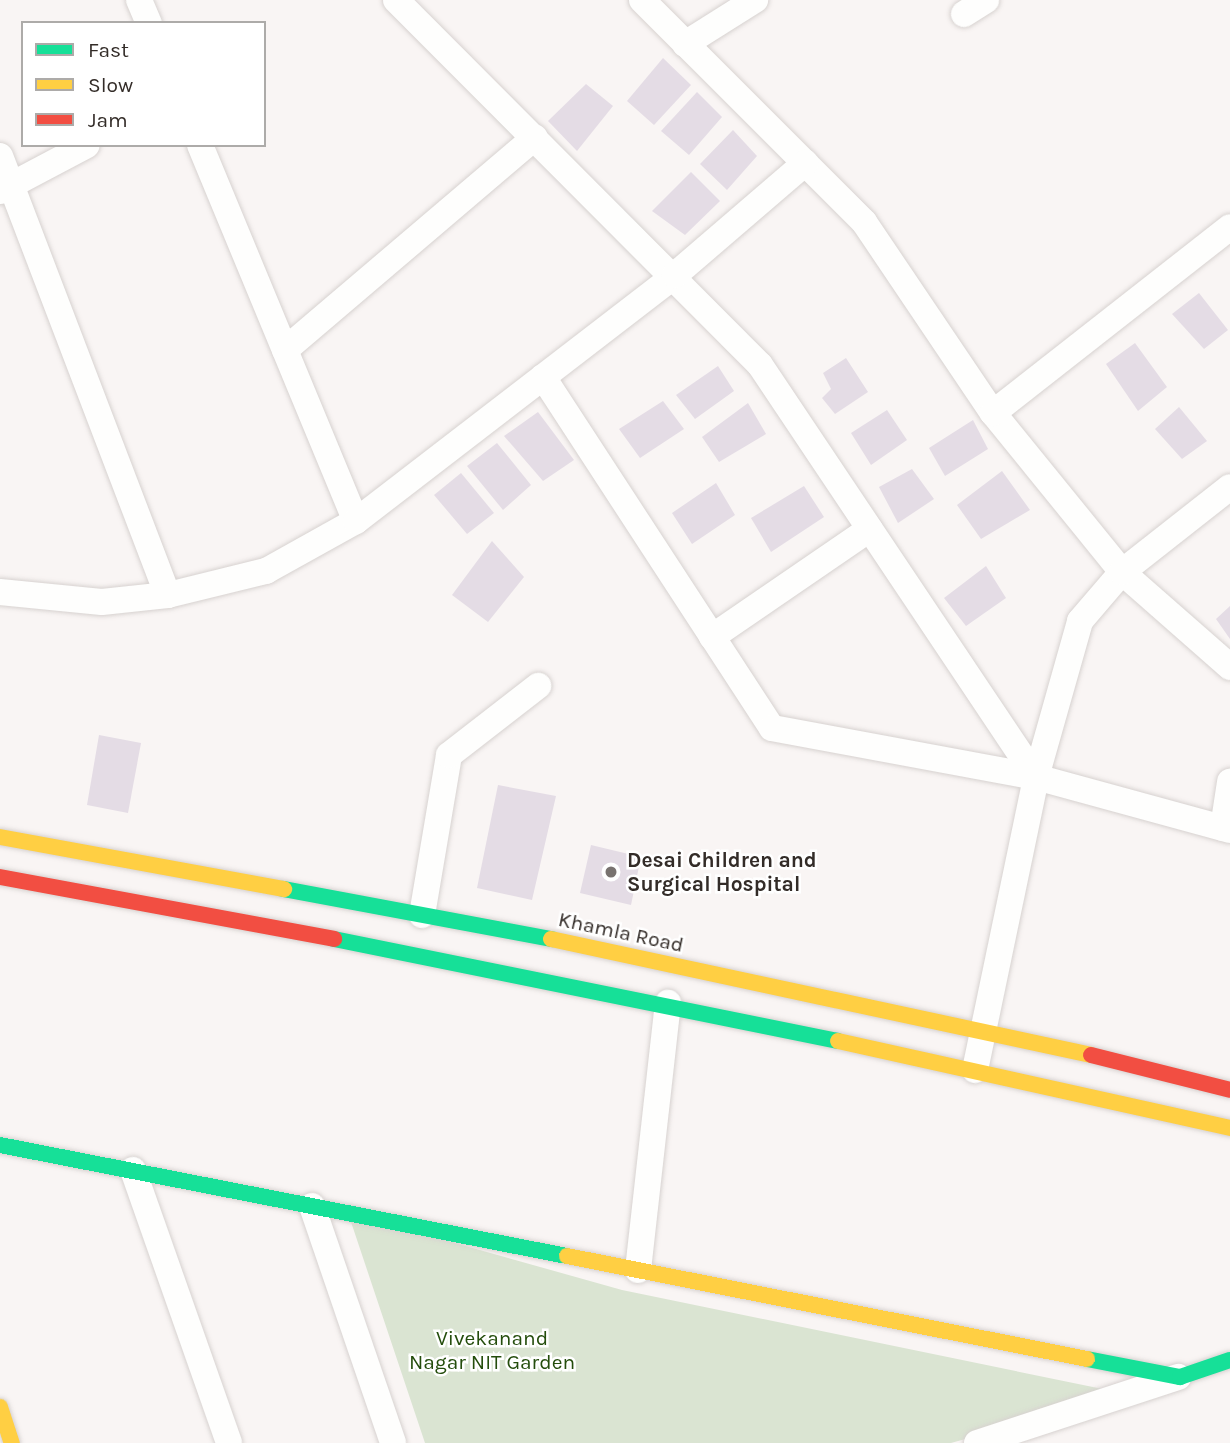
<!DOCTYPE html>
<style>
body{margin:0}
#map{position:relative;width:1230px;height:1443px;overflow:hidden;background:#f9f5f4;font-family:Karla,sans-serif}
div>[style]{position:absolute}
.green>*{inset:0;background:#dae4d2}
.building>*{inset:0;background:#e4dce5}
.roads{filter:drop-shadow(0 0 2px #d7d2d0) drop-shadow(0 0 2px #d7d2d0)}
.street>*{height:26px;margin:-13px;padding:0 13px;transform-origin:13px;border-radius:13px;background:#fefefd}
.fast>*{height:16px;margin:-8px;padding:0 8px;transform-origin:8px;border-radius:8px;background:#16e098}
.slow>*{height:16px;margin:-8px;padding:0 8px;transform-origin:8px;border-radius:8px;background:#ffcf43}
.jam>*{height:16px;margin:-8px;padding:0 8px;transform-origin:8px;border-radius:8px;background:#f24e42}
.dots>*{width:19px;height:19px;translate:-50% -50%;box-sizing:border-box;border:4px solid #fff;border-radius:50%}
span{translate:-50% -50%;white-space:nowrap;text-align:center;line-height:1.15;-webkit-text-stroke:5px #fff;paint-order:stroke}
.poi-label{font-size:21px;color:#332c28;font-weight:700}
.left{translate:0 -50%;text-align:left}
.street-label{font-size:21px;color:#332c28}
.park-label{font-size:21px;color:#244d0c}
.legend{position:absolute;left:21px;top:21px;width:245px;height:126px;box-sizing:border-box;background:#fff;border:2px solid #adaba9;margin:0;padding:9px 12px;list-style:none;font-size:21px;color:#332c28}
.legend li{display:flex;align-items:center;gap:14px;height:35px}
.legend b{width:35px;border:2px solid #adaba9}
</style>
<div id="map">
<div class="green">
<div style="clip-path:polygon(348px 1213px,622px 1290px,1127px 1394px,951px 1443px,425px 1443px)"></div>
</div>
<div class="building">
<div style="clip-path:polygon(663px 58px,691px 85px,654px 125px,627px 101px)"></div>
<div style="clip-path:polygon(586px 84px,613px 106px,577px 151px,548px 121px)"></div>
<div style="clip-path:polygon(697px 92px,722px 117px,689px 155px,661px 131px)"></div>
<div style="clip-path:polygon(733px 130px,757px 156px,727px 190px,700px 164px)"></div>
<div style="clip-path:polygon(691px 172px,720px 201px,685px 235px,652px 211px)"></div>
<div style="clip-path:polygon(1199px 293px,1228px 330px,1204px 349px,1172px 314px)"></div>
<div style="clip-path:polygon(1135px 343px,1167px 387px,1138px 411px,1106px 364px)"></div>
<div style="clip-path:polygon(846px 358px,868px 392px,835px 414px,822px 398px,831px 389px,823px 373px)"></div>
<div style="clip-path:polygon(718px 366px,734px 391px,695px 419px,676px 395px)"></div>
<div style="clip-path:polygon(663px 401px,684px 429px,640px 458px,619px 429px)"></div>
<div style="clip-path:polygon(748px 403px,766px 434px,719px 462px,702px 437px)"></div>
<div style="clip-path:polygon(1179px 407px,1207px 441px,1182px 459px,1155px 429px)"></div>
<div style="clip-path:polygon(887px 410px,907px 440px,871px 465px,851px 433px)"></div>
<div style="clip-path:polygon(538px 412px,574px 460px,543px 481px,504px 436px)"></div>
<div style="clip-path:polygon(973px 420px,988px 449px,945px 476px,929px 448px)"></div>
<div style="clip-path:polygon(497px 443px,531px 485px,503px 510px,467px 466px)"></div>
<div style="clip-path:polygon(912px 469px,934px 499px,898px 523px,879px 487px)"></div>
<div style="clip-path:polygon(1002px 471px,1030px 510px,981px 539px,957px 505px)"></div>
<div style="clip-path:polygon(461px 473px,494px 513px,467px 534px,434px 495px)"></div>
<div style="clip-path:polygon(716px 483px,735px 515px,692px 544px,672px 513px)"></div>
<div style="clip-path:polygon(804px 486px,824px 517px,771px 552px,751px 518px)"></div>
<div style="clip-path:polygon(492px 541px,524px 577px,488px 622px,452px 595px)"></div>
<div style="clip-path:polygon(986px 566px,1006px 598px,966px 626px,944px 598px)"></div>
<div style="clip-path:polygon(1230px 606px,1230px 639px,1216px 619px)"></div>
<div style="clip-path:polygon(99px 735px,141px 743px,128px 813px,87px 805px)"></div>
<div style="clip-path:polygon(498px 785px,556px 796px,532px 900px,477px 888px)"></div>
<div style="clip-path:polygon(591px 845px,641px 857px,631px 905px,580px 893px)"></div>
</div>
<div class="roads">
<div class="street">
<div style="left:139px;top:0;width:25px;rotate:67deg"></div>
<div style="left:396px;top:0;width:515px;rotate:45.08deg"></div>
<div style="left:760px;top:365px;width:496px;rotate:56.2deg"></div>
<div style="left:642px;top:0;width:314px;rotate:45deg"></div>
<div style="left:864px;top:222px;width:230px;rotate:56deg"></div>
<div style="left:993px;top:413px;width:205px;rotate:50.9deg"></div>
<div style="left:1122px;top:572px;width:144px;rotate:41.3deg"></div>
<div style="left:964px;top:14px;width:26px;rotate:-32deg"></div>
<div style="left:685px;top:44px;width:83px;rotate:-32.2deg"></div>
<div style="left:200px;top:145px;width:407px;rotate:67.5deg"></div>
<div style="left:0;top:156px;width:470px;rotate:69.1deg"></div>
<div style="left:0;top:191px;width:98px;rotate:-27.9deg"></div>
<div style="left:285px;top:350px;width:328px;rotate:-40.4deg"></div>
<div style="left:543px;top:377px;width:419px;rotate:56.9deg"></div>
<div style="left:772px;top:728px;width:269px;rotate:10.5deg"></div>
<div style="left:1036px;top:777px;width:201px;rotate:15.3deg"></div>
<div style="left:993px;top:413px;width:301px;rotate:-38.1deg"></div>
<div style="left:0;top:592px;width:102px;rotate:5.6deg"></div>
<div style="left:102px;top:602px;width:66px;rotate:-6.1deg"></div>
<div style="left:168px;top:595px;width:101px;rotate:-13.8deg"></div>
<div style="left:266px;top:571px;width:103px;rotate:-29.1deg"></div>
<div style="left:356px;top:521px;width:403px;rotate:-37.6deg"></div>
<div style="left:675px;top:275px;width:172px;rotate:-40.7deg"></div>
<div style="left:712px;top:637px;width:191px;rotate:-34.4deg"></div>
<div style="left:1223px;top:828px;width:47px;rotate:-81.3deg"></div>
<div style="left:422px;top:915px;width:162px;rotate:-80.4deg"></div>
<div style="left:449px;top:755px;width:113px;rotate:-37.8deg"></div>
<div style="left:975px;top:1070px;width:299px;rotate:-78.2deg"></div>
<div style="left:1036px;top:777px;width:162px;rotate:-74.2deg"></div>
<div style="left:1080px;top:621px;width:65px;rotate:-49.4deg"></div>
<div style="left:1122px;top:572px;width:137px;rotate:-38.2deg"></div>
<div style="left:133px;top:1170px;width:289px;rotate:70.6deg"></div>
<div style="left:312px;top:1206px;width:250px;rotate:71.1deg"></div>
<div style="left:638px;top:1270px;width:269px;rotate:-83.6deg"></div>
<div style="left:977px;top:1443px;width:212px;rotate:-18.2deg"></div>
</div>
<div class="fast">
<div style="left:284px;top:889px;width:272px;rotate:10.6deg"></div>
<div style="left:334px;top:939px;width:514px;rotate:11.44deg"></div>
<div style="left:0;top:1145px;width:578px;rotate:11.08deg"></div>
<div style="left:1087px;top:1359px;width:95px;rotate:11deg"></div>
<div style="left:1180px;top:1377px;width:53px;rotate:-18.8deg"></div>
</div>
<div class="slow">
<div style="left:0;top:837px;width:289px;rotate:10.4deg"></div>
<div style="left:551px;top:939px;width:552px;rotate:12.12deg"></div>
<div style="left:838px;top:1041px;width:402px;rotate:12.5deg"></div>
<div style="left:567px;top:1256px;width:530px;rotate:11.2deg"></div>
<div style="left:0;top:1407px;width:38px;rotate:72deg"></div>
</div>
<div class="jam">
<div style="left:0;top:877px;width:340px;rotate:10.5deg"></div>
<div style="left:1091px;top:1055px;width:143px;rotate:14.1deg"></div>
</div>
</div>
<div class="dots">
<div style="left:611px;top:872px;background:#78726f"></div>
</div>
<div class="poi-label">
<span class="left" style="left:627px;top:872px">Desai Children and<br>Surgical Hospital</span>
</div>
<div class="street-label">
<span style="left:621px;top:932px;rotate:12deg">Khamla Road</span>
</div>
<div class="park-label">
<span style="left:492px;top:1350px">Vivekanand<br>Nagar NIT Garden</span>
</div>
<ul class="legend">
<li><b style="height:9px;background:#16e098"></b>Fast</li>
<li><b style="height:9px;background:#ffcf43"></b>Slow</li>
<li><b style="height:9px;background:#f24e42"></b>Jam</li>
</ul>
</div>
